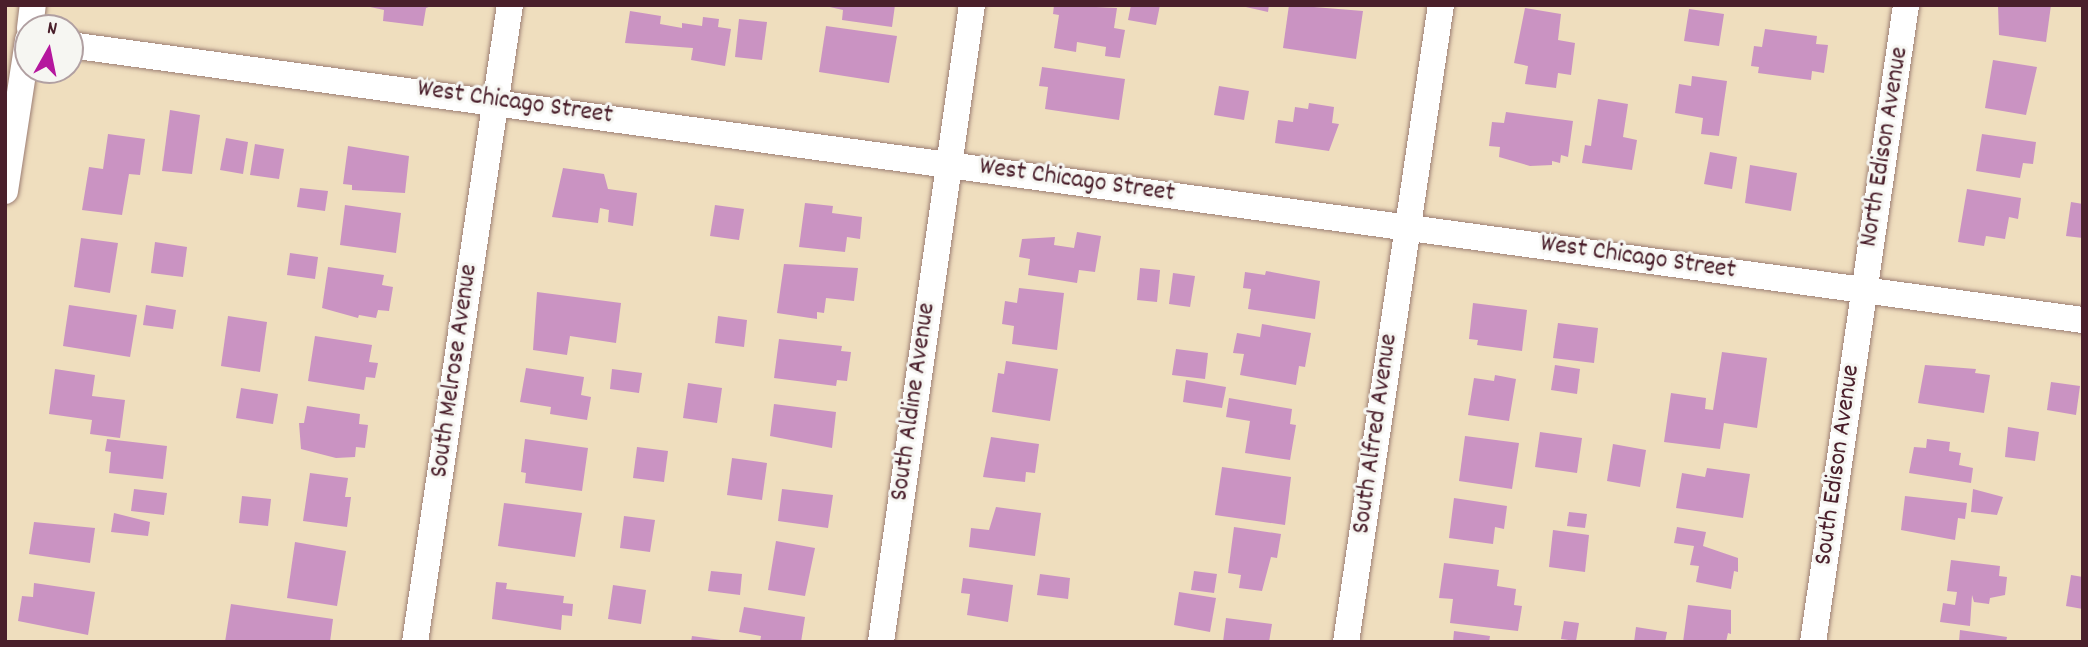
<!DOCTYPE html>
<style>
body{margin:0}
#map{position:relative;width:2088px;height:647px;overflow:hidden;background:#efdebe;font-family:Dekko,sans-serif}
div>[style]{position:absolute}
.building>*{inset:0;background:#ca93c2}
.roads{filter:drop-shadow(0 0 2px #9c7e74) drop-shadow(0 0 2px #9c7e74)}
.minor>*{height:26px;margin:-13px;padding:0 13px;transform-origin:13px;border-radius:13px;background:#fff}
span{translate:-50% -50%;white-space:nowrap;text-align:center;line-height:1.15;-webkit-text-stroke:6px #f6f6f2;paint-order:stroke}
.street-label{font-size:26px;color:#4a1f2b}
.frame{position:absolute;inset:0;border:7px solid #4a1f2b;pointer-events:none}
.north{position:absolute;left:14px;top:14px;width:70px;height:70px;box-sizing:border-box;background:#f6f6f2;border:2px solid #b1a0a2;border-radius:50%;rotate:9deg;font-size:19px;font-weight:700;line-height:28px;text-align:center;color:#4a1f2b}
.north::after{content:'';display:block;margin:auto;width:24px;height:32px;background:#b5179e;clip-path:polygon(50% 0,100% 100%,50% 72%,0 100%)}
</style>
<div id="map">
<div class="building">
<div style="clip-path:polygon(361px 5px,434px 5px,426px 8px,423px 26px,383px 21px,384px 10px)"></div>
<div style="clip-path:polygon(821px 5px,895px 5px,892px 27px,842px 20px,843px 10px)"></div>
<div style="clip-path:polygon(1054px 5px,1117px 8px,1114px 28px,1125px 30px,1120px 58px,1105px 56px,1106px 47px,1077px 42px,1076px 52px,1054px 48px,1059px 15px,1053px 14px)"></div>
<div style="clip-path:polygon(1131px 5px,1160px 5px,1156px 25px,1128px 20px)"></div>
<div style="clip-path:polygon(1237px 5px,1269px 5px,1268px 12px)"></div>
<div style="clip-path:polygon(1289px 5px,1363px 11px,1356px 59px,1283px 48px)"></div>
<div style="clip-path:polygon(1998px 5px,2051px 5px,2046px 42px,1999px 35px)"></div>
<div style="clip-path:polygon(1525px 8px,1561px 14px,1558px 40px,1575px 43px,1571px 75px,1558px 73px,1556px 88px,1525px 84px,1528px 66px,1514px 63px)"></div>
<div style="clip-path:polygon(1689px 9px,1724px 14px,1719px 46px,1684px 41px)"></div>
<div style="clip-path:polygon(630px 11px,661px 16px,660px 24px,682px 28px,682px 23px,702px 26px,703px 17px,719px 19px,718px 27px,731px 29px,725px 66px,691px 60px,693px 48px,625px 43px)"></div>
<div style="clip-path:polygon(739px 19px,767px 22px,762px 60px,735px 57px)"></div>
<div style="clip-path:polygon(826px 26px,897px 36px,889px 83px,819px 72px)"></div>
<div style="clip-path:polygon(1765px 29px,1817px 36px,1816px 44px,1828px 45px,1824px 73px,1812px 71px,1811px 80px,1758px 73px,1759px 67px,1751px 66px,1754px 46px,1762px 47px)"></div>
<div style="clip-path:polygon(1993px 60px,2037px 67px,2026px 115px,1985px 108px)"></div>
<div style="clip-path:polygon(1042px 67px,1125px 79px,1119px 120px,1045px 109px,1048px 87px,1039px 86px)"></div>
<div style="clip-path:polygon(1692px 76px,1727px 81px,1719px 136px,1701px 134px,1703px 118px,1675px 113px,1679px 84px,1691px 86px)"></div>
<div style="clip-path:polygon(1219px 86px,1249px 91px,1244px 120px,1214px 115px)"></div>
<div style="clip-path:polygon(1598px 99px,1628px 104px,1623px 137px,1637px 140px,1632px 170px,1582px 163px,1585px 145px,1591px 146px)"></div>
<div style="clip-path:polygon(1309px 103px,1334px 107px,1332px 123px,1339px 124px,1329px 151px,1275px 143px,1278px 120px,1293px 122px,1295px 107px,1308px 109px)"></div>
<div style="clip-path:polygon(170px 110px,200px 115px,192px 174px,162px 171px)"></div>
<div style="clip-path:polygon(1506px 112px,1573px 121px,1568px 157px,1561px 155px,1560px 163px,1552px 161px,1552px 165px,1530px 166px,1499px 157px,1500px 147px,1489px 146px,1492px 122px,1504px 123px)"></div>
<div style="clip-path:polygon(108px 134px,145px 139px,140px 175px,129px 174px,122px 215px,82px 210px,89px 167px,103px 169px)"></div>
<div style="clip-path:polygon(1982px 134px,2036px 142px,2033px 164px,2023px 163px,2020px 178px,1976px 171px)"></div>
<div style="clip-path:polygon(226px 138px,248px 142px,243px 174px,220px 170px)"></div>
<div style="clip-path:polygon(255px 144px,284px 149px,279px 179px,250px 175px)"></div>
<div style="clip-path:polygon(348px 146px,409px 156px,405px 193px,352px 190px,352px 185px,343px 184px)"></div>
<div style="clip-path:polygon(1710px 152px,1737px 157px,1732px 189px,1704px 184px)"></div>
<div style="clip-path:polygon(1750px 165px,1797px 173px,1791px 211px,1745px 203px)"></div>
<div style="clip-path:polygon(563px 168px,604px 174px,608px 189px,637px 193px,633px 226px,608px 222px,609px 210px,600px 208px,598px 223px,552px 217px)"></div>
<div style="clip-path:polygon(300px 188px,328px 191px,325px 211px,297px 207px)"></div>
<div style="clip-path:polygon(1967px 189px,2021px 198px,2018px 219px,2009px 217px,2005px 239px,1986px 236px,1984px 246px,1958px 242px)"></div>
<div style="clip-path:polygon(2071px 202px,2083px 204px,2083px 238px,2066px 236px)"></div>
<div style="clip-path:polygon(805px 203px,833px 206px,832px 213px,862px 217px,860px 239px,847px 237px,845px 252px,799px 247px)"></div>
<div style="clip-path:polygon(345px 205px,401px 213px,396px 253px,340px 245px)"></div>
<div style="clip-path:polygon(715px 205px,744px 209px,739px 240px,710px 236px)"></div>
<div style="clip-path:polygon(1077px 232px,1101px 236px,1095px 272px,1079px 270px,1077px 283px,1028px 275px,1030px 259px,1019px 257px,1022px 239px,1055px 237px,1054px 245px,1074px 248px)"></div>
<div style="clip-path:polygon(81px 238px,118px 243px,110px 293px,74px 287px)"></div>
<div style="clip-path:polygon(155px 242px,187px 247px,183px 277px,151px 273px)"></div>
<div style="clip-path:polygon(290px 253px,318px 257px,315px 279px,287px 275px)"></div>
<div style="clip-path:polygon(784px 264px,858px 268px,854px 301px,826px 298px,824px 313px,817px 312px,817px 319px,777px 313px)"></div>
<div style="clip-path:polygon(328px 267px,384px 275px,382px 285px,393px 287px,389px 311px,378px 310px,376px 318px,359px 315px,358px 318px,322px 308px)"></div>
<div style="clip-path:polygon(1140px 268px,1160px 270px,1157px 302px,1137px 300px)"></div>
<div style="clip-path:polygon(1266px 271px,1320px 281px,1315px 319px,1248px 309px,1251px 289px,1243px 288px,1245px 272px,1265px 275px)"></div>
<div style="clip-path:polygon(1173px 273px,1195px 276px,1190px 307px,1169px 304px)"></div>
<div style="clip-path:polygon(1019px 288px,1064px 293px,1057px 350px,1012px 344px,1014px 326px,1002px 324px,1005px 301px,1017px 303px)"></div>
<div style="clip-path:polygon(537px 292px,621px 303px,616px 343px,570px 336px,567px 355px,533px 350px)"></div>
<div style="clip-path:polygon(1473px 303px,1527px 310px,1522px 351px,1477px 345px,1478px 340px,1469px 339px)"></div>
<div style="clip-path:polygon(69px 305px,137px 315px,130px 357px,63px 346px)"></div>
<div style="clip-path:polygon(146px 305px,176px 310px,173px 329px,143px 325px)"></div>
<div style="clip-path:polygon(228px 316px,267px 322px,260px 372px,221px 366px)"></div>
<div style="clip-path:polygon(718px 316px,747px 320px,744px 347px,715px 343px)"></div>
<div style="clip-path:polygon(1558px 323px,1598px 328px,1594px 363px,1553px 358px)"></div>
<div style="clip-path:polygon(1262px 324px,1311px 333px,1305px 367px,1299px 366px,1296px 385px,1240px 375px,1244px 354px,1233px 353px,1237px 333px,1260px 337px)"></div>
<div style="clip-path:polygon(315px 336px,372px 345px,369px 362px,378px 363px,375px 378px,366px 377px,364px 390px,308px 381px)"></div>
<div style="clip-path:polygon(779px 339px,842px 346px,841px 351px,851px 352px,847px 381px,837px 380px,836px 386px,774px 378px)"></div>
<div style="clip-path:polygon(1176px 349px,1208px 353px,1205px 379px,1172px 375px)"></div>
<div style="clip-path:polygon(1722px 352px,1767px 358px,1757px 428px,1724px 423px,1720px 449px,1664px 442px,1671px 393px,1706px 398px,1705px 409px,1713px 410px)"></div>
<div style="clip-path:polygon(1006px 361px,1058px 369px,1050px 421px,992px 412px,998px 373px,1004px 374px)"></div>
<div style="clip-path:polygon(1555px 365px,1580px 369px,1577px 394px,1551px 390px)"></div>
<div style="clip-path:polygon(1925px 365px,1976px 369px,1975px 373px,1990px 375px,1984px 413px,1918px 403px)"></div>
<div style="clip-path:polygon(526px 368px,584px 377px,581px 395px,591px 397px,587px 420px,550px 414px,551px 407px,520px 402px)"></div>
<div style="clip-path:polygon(55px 369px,95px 375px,92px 396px,125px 400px,120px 438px,90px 434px,92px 420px,49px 414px)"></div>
<div style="clip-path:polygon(612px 369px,642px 373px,639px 393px,610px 389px)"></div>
<div style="clip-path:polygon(1495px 375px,1516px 379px,1509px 421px,1468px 415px,1474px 378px,1494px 381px)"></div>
<div style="clip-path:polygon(1186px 380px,1226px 387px,1222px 408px,1183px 402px)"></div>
<div style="clip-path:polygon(2051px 382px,2080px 386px,2076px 415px,2047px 410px)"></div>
<div style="clip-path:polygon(688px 383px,722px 388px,717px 423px,683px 418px)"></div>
<div style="clip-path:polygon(241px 388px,278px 394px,273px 424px,236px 418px)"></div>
<div style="clip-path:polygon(1229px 398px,1292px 409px,1290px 424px,1296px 425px,1290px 460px,1245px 453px,1250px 421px,1226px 417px)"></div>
<div style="clip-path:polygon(774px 404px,836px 412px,832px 448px,770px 436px)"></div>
<div style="clip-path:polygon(307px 406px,360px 414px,359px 424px,368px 425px,365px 448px,356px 447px,355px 457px,336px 458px,301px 449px,299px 423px,304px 423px)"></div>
<div style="clip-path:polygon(2008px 427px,2039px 432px,2035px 461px,2005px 457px)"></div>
<div style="clip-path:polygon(1540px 432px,1582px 438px,1577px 473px,1535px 467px)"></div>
<div style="clip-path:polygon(1465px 436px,1519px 443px,1512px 489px,1459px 481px)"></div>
<div style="clip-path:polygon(991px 437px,1039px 444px,1035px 473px,1026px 472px,1025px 482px,983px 477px)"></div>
<div style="clip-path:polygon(107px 439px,167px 446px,163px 479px,109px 473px,111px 452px,105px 451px)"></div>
<div style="clip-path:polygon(525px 439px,588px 448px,582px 491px,525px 483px,526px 473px,521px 472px)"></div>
<div style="clip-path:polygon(1927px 439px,1950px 442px,1949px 451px,1961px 453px,1959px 465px,1973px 468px,1971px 483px,1909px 473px,1914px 447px,1926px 448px)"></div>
<div style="clip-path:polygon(1613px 444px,1646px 450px,1640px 487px,1607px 481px)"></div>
<div style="clip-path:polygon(637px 447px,668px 451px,664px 482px,633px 478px)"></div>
<div style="clip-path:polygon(732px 458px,767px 463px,762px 500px,727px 495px)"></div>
<div style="clip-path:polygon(1222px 467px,1291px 477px,1285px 525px,1215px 515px)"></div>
<div style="clip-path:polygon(1707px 468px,1750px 474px,1743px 518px,1676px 508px,1682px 473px,1705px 477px)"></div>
<div style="clip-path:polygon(310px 473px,348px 478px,345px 497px,351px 497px,347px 527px,303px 521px)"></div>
<div style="clip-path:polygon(134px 489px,167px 493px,164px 515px,131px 511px)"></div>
<div style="clip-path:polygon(782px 489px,833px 495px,828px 528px,778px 521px)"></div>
<div style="clip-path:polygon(1973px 489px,2003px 497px,1997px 515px,1971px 512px)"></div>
<div style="clip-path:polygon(242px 496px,271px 499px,268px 526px,239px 523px)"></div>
<div style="clip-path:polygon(1905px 496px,1967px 503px,1965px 519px,1958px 518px,1955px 540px,1901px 530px)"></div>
<div style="clip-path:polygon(1454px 498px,1507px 506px,1504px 529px,1495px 527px,1493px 544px,1449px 538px)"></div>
<div style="clip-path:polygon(504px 503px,582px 513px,575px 557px,498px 546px)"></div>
<div style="clip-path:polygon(996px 507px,1041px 513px,1035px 556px,969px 547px,971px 528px,989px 530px)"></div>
<div style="clip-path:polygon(1569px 512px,1587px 514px,1585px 528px,1567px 526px)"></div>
<div style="clip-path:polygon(114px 513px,150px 522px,148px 536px,111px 532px)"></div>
<div style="clip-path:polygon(624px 516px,655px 520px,650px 552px,620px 548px)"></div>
<div style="clip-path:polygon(34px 522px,95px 528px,90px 563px,29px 554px)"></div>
<div style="clip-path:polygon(1234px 527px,1281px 534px,1277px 558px,1271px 557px,1262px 591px,1239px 588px,1241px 575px,1228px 573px)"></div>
<div style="clip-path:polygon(1677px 527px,1706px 532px,1703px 546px,1738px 558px,1738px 572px,1734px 571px,1731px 589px,1696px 582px,1699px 566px,1690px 565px,1694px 546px,1674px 543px)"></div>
<div style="clip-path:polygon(1553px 530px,1589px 535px,1585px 572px,1549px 567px)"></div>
<div style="clip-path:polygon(776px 541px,815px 548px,805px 596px,768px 590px)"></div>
<div style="clip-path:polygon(295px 542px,346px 551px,337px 606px,287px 598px)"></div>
<div style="clip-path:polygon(1951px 560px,2000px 566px,1999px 576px,2007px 577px,2005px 595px,1990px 598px,1989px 604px,1974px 602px,1972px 595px,1970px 626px,1940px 622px,1943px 603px,1955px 605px,1957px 592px,1947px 591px)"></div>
<div style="clip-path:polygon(1444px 563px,1499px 570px,1497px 586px,1516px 589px,1514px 605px,1522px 606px,1518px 631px,1450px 623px,1453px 599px,1439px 598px)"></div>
<div style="clip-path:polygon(711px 571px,742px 574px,740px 595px,708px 591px)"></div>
<div style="clip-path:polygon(1194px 571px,1217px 574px,1214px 593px,1191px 590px)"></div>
<div style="clip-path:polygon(1040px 574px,1070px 578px,1068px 599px,1037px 595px)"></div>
<div style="clip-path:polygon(2071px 575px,2083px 577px,2083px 609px,2066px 606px)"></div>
<div style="clip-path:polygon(963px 578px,1013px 585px,1008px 622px,967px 615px,970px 594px,961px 593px)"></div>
<div style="clip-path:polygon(496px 582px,507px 583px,506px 589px,564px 596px,563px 603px,573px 604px,572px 616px,562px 615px,561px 630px,492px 619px)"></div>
<div style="clip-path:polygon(34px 583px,95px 592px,88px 635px,18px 621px,22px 596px,33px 597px)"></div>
<div style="clip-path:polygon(613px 585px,646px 590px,641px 624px,608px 619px)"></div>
<div style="clip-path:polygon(1179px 592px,1216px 598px,1210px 632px,1174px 625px)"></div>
<div style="clip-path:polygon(231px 604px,333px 619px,330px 642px,225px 642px)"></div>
<div style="clip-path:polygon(1688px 605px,1731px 610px,1731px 634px,1728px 633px,1726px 642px,1683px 642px)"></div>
<div style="clip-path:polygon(744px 607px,805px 617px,801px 642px,760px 642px,761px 636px,739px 632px)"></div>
<div style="clip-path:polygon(1226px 618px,1272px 624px,1269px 642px,1223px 642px)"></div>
<div style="clip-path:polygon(1564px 621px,1579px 623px,1576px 641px,1561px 639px)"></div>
<div style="clip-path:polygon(1636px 627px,1667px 632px,1665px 642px,1634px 642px)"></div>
<div style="clip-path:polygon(1960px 630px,2007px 637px,2006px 642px,1959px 642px)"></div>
<div style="clip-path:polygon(1454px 631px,1490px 636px,1489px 642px,1453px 642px)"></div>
<div style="clip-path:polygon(692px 636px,721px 640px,721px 642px,691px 642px)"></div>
</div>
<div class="roads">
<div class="minor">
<div style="left:30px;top:28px;width:23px;rotate:-83deg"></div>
<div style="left:70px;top:45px;width:2032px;rotate:7.78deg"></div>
<div style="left:5px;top:191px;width:153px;rotate:-81.3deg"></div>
<div style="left:415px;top:642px;width:644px;rotate:-81.52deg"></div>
<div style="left:881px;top:642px;width:643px;rotate:-81.87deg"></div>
<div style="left:1346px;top:642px;width:644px;rotate:-81.52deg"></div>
<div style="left:1813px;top:642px;width:644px;rotate:-81.69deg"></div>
</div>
</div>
<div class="street-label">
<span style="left:515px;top:103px;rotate:8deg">West Chicago Street</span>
<span style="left:1885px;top:147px;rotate:-81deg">North Edison Avenue</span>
<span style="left:1077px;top:181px;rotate:8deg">West Chicago Street</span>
<span style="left:1638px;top:258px;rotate:8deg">West Chicago Street</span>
<span style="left:455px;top:371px;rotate:-82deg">South Melrose Avenue</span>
<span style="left:914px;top:402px;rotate:-82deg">South Aldine Avenue</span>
<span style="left:1376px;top:434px;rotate:-82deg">South Alfred Avenue</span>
<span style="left:1838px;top:465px;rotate:-82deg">South Edison Avenue</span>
</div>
<div class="frame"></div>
<div class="north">N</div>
</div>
